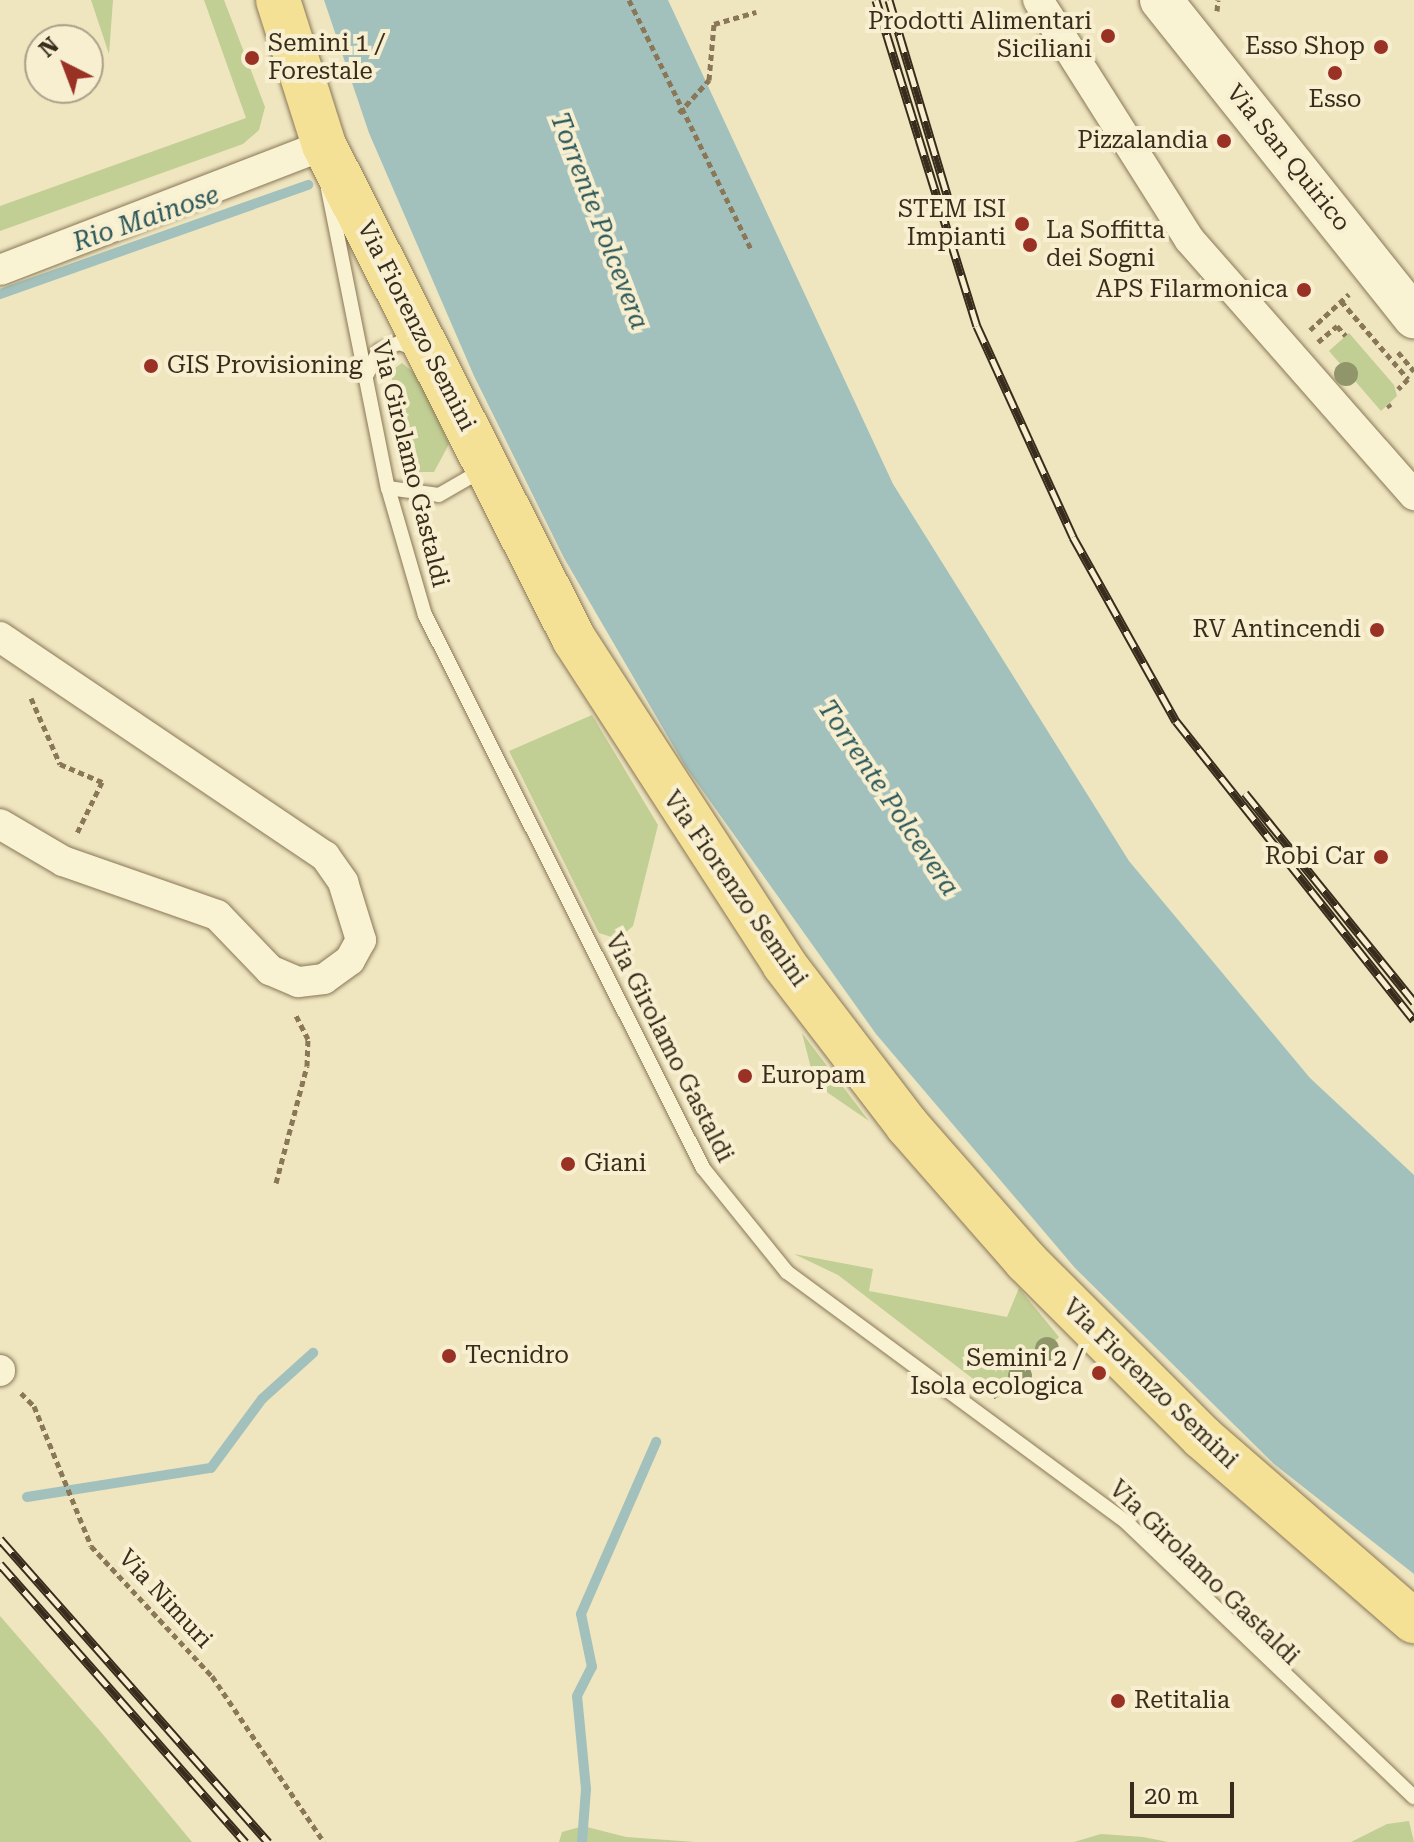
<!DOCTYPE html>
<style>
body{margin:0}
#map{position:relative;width:1414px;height:1842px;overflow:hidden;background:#efe6c0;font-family:"Roboto Serif",serif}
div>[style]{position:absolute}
.green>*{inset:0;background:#c1ce94}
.water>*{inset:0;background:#a3c1bc}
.stream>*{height:10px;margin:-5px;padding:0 5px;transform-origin:5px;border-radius:5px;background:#a3c1bc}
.path>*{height:5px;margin-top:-2.5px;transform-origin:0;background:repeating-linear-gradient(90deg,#897757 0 6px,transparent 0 10px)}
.roads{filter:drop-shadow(0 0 2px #897757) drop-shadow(0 0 2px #897757)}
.lane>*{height:14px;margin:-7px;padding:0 7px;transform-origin:7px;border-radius:7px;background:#faf3d3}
.street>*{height:30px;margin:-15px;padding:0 15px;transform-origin:15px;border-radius:15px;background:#faf3d3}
.secondary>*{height:42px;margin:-21px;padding:0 21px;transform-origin:21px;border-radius:21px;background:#faf3d3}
.primary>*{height:44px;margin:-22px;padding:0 22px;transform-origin:22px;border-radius:22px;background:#f5e196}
.rail>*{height:9px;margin-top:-4.5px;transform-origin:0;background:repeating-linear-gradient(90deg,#f7efd0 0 18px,#382d1c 0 36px);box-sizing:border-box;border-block:2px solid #382d1c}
.trees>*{width:24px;height:24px;margin:-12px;border-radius:50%;background:#909669}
.dots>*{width:22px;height:22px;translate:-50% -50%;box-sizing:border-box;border:4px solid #f7efd0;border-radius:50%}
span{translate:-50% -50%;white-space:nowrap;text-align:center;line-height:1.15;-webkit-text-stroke:8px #f7efd0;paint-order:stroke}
.poi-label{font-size:24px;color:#382d1c}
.right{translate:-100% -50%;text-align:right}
.left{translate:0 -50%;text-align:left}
.street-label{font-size:24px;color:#382d1c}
.water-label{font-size:26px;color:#2b5759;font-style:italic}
.north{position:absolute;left:24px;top:24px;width:80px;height:80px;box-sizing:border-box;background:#f7efd0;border:2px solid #aba188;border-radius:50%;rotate:318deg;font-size:22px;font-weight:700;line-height:32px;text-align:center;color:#382d1c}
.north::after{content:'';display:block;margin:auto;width:28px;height:36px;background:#9a3125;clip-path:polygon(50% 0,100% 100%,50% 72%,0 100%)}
.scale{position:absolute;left:1130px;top:1782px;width:104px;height:36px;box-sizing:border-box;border:4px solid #382d1c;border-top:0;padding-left:10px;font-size:24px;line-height:28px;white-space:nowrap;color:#382d1c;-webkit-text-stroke:6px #f7efd0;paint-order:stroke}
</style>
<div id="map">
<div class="green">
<div style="clip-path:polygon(91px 0,113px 0,109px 54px)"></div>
<div style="clip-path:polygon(204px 0,224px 0,265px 107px,259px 130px,243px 144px,0 231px,0 206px,246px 118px)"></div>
<div style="clip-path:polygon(1349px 333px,1394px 385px,1397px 396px,1381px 411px,1329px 351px)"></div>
<div style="clip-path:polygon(402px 363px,418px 376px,449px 444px,434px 472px,414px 472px,401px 461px,391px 371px)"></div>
<div style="clip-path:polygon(592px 715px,658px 825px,633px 926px,618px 939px,599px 933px,509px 751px)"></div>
<div style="clip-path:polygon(802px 1033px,869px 1121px,815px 1084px)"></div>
<div style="clip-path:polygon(794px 1254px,873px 1269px,869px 1291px,1007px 1317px,1019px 1288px,1059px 1337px,998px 1398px,838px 1275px)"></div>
<div style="clip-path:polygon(0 1616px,100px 1731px,192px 1842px,0 1842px)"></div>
<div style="clip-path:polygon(1409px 1821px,1414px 1842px,1351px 1842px,1387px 1824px)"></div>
<div style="clip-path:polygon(583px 1826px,626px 1837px,695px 1842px,559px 1842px,562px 1832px)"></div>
<div style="clip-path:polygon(1101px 1834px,1143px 1837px,1168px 1842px,1074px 1842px)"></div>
</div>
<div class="water">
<div style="clip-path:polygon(324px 0,668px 0,893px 484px,1129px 861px,1310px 1078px,1414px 1175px,1414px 1574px,1274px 1464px,1075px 1268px,876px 1034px,685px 766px,564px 558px,474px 376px,369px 133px)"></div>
</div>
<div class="stream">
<div style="left:0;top:294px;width:327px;rotate:-19.5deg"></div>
<div style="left:27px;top:1497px;width:186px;rotate:-9deg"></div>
<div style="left:211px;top:1468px;width:86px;rotate:-53.5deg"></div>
<div style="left:262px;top:1399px;width:69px;rotate:-42deg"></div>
<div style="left:582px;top:1842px;width:53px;rotate:-85.7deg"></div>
<div style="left:586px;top:1789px;width:93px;rotate:-95.5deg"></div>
<div style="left:577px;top:1696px;width:33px;rotate:-63deg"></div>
<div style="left:592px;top:1667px;width:54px;rotate:-101.7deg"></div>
<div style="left:581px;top:1614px;width:188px;rotate:-66.4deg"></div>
</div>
<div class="path">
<div style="left:629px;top:0;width:277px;rotate:63.9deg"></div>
<div style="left:1217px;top:11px;width:11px;rotate:-85deg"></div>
<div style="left:679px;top:113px;width:45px;rotate:-47.7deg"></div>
<div style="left:709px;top:80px;width:56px;rotate:-84.9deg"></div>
<div style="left:714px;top:24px;width:44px;rotate:-15.9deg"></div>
<div style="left:1341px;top:301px;width:103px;rotate:49.3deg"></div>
<div style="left:1408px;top:379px;width:14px;rotate:135deg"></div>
<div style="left:1310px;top:330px;width:53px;rotate:-42.7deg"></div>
<div style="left:1318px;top:342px;width:25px;rotate:-40deg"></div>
<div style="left:1337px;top:326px;width:13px;rotate:48deg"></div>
<div style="left:1398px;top:352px;width:25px;rotate:50deg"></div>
<div style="left:1388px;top:404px;width:4px;rotate:56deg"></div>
<div style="left:31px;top:698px;width:72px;rotate:66.3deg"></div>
<div style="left:60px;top:764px;width:46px;rotate:23.2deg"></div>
<div style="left:102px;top:782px;width:59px;rotate:116.1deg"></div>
<div style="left:276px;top:1183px;width:121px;rotate:-75.2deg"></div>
<div style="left:307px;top:1066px;width:27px;rotate:-88deg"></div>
<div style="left:308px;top:1039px;width:28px;rotate:-117deg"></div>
<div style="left:21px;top:1393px;width:18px;rotate:45deg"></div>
<div style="left:34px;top:1406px;width:151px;rotate:67.8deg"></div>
<div style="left:91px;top:1546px;width:178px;rotate:47.1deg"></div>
<div style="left:212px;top:1676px;width:200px;rotate:56deg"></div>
<div style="left:993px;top:1397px;width:82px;rotate:-45deg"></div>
</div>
<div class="roads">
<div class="lane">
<div style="left:328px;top:189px;width:305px;rotate:78.7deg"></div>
<div style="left:388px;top:488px;width:132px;rotate:73.8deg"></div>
<div style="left:425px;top:615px;width:619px;rotate:63.31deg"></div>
<div style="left:703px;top:1168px;width:134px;rotate:51.1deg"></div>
<div style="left:787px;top:1272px;width:423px;rotate:36.4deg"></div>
<div style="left:1127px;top:1523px;width:397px;rotate:43.7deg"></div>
<div style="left:365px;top:378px;width:30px;rotate:-63deg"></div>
<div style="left:379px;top:351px;width:22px;rotate:-22deg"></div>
<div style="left:399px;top:343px;width:18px;rotate:19deg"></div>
<div style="left:388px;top:488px;width:51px;rotate:7.8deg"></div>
<div style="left:439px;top:495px;width:52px;rotate:-30deg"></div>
</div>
<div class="street">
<div style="left:1038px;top:0;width:283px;rotate:57.7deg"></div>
<div style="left:1189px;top:239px;width:341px;rotate:48.7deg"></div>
<div style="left:0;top:270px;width:347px;rotate:-21.1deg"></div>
<div style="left:0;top:637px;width:392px;rotate:34deg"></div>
<div style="left:325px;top:856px;width:32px;rotate:55deg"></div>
<div style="left:343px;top:882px;width:61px;rotate:72.8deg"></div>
<div style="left:361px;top:940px;width:23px;rotate:119deg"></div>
<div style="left:350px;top:960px;width:32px;rotate:144deg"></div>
<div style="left:324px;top:979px;width:26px;rotate:173deg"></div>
<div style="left:298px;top:982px;width:30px;rotate:-157deg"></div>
<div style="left:270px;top:970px;width:76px;rotate:-133.9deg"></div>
<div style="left:217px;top:915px;width:163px;rotate:-160.7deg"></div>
<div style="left:63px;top:861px;width:73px;rotate:-149.6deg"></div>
<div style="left:0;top:1370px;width:1px;rotate:90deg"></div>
</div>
<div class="secondary">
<div style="left:1161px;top:0;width:406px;rotate:51.4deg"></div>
</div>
<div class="primary">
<div style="left:278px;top:0;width:152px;rotate:72.4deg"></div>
<div style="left:324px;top:145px;width:554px;rotate:63.16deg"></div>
<div style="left:574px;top:639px;width:387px;rotate:57.1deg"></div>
<div style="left:784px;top:964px;width:203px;rotate:52.6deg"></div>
<div style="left:907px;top:1125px;width:181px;rotate:48.8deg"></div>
<div style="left:1026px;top:1261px;width:249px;rotate:45deg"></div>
<div style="left:1202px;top:1437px;width:281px;rotate:41deg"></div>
</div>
</div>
<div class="rail">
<div style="left:876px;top:0;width:341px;rotate:72.8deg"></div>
<div style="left:977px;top:326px;width:232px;rotate:65.5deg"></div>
<div style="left:1073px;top:537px;width:211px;rotate:60.8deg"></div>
<div style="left:1176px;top:721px;width:382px;rotate:51.5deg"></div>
<div style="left:889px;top:0;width:220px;rotate:73.4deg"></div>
<div style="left:1245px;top:793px;width:269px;rotate:51deg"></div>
<div style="left:0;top:1539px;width:405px;rotate:48.5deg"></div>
<div style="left:0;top:1564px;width:371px;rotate:48.6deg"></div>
</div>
<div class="trees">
<div style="left:1346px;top:374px"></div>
<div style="left:1047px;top:1349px"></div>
<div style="left:1020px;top:1376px"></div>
</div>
<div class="dots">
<div style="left:1108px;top:36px;background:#9a3125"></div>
<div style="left:1381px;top:47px;background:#9a3125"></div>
<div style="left:252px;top:58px;background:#9a3125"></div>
<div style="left:1335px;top:73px;background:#9a3125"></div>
<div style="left:1224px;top:141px;background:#9a3125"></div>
<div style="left:1022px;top:224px;background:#9a3125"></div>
<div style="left:1030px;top:245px;background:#9a3125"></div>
<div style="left:1304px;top:290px;background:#9a3125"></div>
<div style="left:151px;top:366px;background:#9a3125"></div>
<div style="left:1377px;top:630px;background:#9a3125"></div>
<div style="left:1381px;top:857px;background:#9a3125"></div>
<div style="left:745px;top:1076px;background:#9a3125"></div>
<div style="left:568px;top:1164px;background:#9a3125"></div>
<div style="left:449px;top:1356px;background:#9a3125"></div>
<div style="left:1099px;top:1373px;background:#9a3125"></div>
<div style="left:1118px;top:1701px;background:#9a3125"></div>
</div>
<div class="poi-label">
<span class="right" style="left:1092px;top:36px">Prodotti Alimentari<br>Siciliani</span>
<span class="left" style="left:268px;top:58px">Semini 1 /<br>Forestale</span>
<span class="right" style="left:1365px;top:47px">Esso Shop</span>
<span style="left:1335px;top:100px">Esso</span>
<span class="right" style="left:1208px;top:141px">Pizzalandia</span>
<span class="right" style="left:1006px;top:224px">STEM ISI<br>Impianti</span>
<span class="left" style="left:1046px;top:245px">La Soffitta<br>dei Sogni</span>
<span class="right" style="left:1288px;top:290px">APS Filarmonica</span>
<span class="left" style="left:167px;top:366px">GIS Provisioning</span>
<span class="right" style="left:1361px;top:630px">RV Antincendi</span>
<span class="right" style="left:1365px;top:857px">Robi Car</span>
<span class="left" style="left:761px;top:1076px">Europam</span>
<span class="left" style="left:584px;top:1164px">Giani</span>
<span class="left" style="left:465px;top:1356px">Tecnidro</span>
<span class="right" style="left:1083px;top:1373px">Semini 2 /<br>Isola ecologica</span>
<span class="left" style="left:1134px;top:1701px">Retitalia</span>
</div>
<div class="street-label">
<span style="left:1288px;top:158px;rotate:51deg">Via San Quirico</span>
<span style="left:416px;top:326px;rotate:63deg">Via Fiorenzo Semini</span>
<span style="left:410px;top:464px;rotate:76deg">Via Girolamo Gastaldi</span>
<span style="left:735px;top:889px;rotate:55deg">Via Fiorenzo Semini</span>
<span style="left:669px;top:1048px;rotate:63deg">Via Girolamo Gastaldi</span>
<span style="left:1150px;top:1384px;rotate:44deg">Via Fiorenzo Semini</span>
<span style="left:1204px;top:1573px;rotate:44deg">Via Girolamo Gastaldi</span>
<span style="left:165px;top:1599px;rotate:47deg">Via Nimuri</span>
</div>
<div class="water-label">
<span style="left:146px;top:219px;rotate:-19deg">Rio Mainose</span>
<span style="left:599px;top:221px;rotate:69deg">Torrente Polcevera</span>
<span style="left:888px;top:798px;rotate:56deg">Torrente Polcevera</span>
</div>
<div class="north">N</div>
<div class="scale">20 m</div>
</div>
